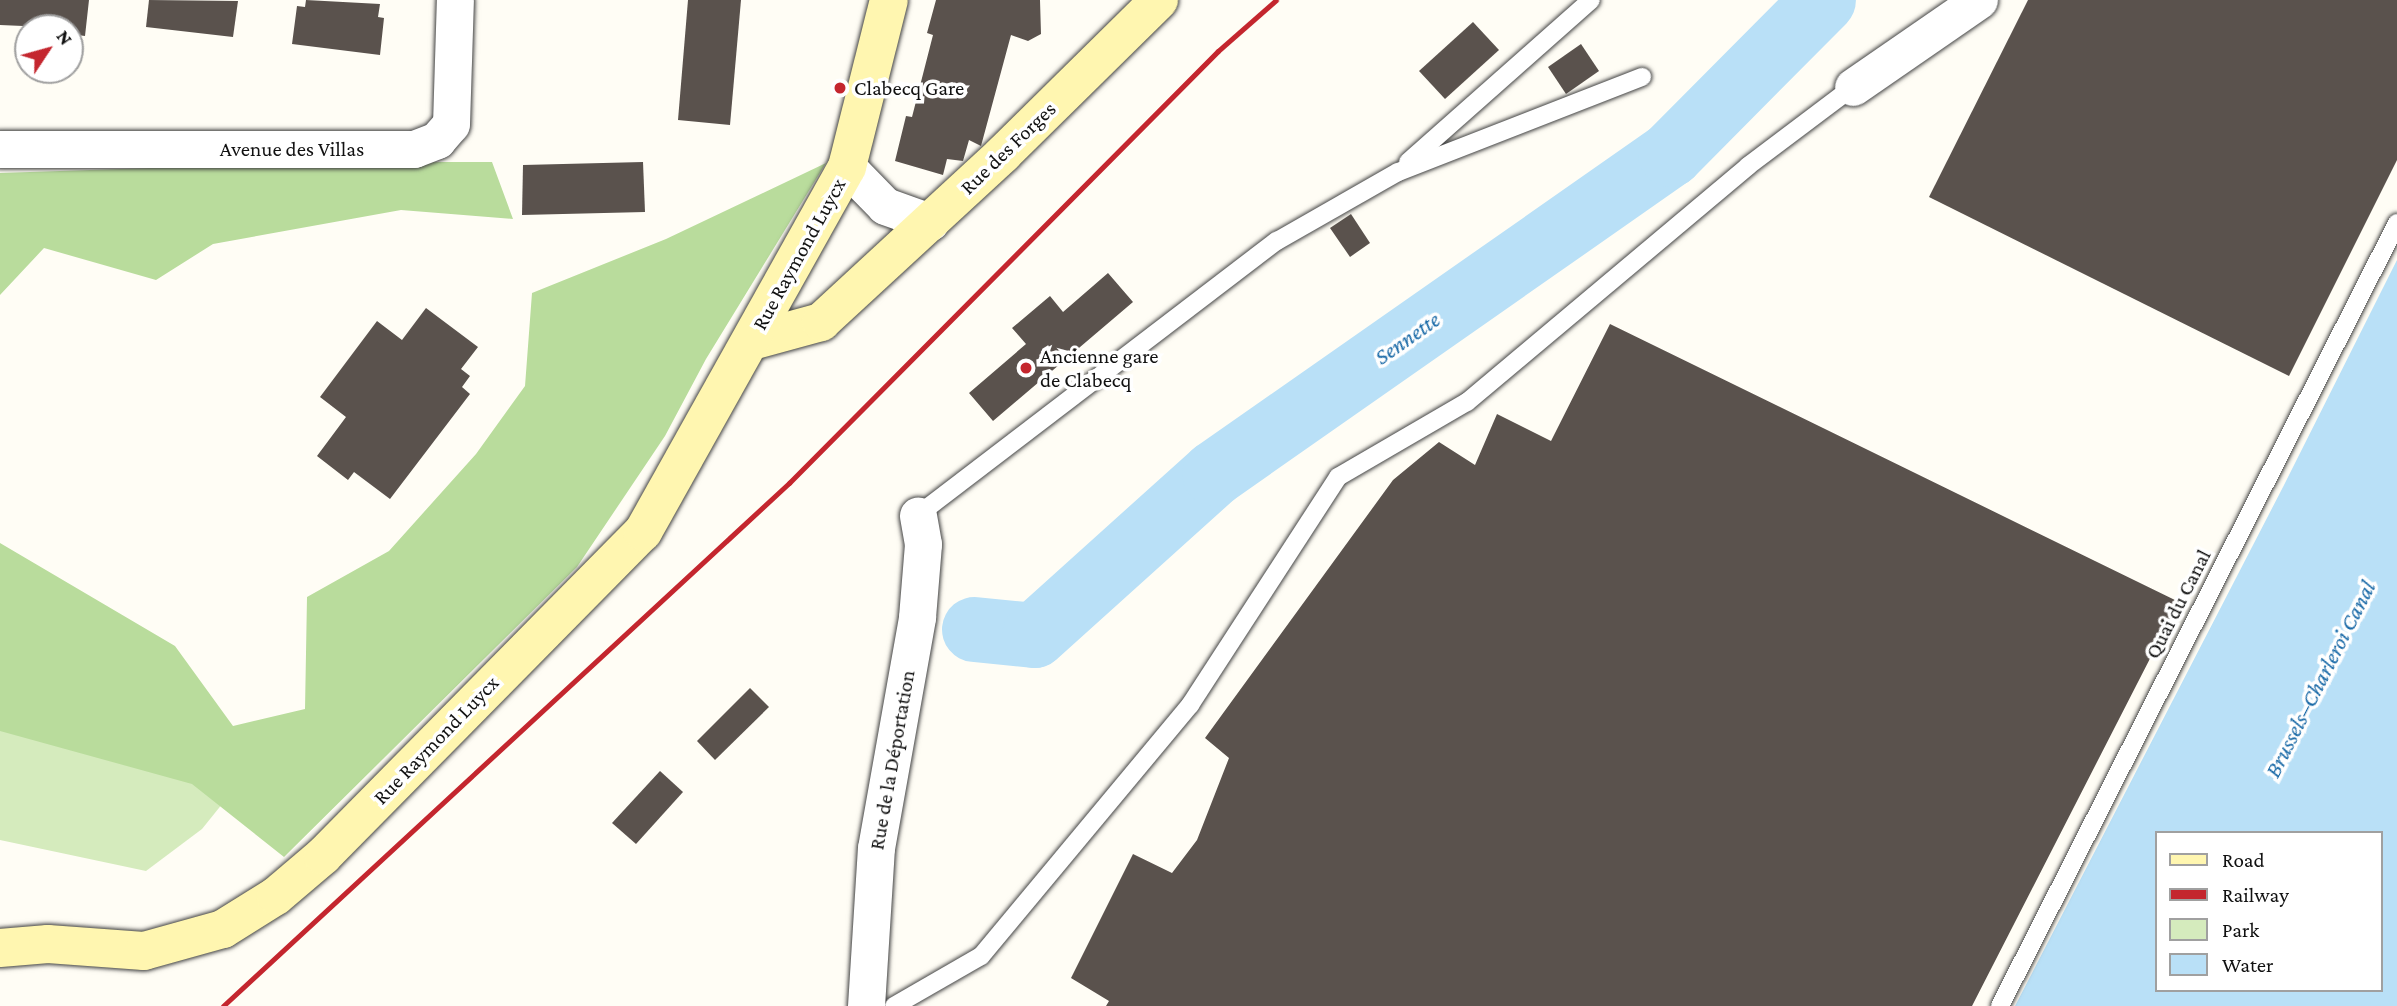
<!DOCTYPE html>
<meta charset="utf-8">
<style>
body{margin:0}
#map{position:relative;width:2397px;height:1006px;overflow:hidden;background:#fffdf5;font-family:"Crimson Pro",serif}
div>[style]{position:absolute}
.green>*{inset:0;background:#d5ebbd}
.forest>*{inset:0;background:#b9dc9c}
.water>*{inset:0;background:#b9e0f7}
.river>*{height:65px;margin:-32.5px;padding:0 32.5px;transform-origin:32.5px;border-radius:32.5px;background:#b9e0f7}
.building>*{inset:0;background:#5a524d}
.roads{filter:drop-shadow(0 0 2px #444) drop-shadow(0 0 2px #444)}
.lane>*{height:18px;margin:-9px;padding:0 9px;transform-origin:9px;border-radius:9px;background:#fff}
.street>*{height:37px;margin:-18.5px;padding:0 18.5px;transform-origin:18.5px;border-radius:18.5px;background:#fff}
.secondary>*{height:38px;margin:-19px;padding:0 19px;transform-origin:19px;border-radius:19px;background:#fff6b0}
.rail>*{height:5px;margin:-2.5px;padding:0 2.5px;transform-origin:2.5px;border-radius:2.5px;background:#c4262e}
.dots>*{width:19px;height:19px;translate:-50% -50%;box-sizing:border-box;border:4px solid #fff;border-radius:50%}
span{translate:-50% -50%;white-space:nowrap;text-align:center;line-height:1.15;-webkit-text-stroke:7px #fff;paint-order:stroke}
.poi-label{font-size:21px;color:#111}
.left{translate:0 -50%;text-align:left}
.street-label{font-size:21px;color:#111}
.water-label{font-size:23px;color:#1768a6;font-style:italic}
.legend{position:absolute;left:2155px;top:831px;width:228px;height:161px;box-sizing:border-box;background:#fff;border:2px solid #a0a0a0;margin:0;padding:9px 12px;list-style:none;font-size:21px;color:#111}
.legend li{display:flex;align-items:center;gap:14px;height:35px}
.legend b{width:35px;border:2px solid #a0a0a0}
.north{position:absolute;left:14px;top:14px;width:70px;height:70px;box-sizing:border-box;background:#fff;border:2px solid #a0a0a0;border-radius:50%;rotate:54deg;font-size:19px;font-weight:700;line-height:28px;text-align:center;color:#111}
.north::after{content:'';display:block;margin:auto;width:24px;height:32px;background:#c4262e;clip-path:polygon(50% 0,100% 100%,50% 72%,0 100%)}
</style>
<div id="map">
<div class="green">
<div style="clip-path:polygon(0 709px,140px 743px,227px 798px,202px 829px,146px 871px,0 840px)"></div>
</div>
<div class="forest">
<div style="clip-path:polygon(336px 162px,492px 162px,513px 219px,401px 210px,213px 244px,156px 280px,44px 248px,0 295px,0 173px)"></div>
<div style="clip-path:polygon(826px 163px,706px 359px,665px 436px,577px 567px,284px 857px,192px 784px,0 731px,0 543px,175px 646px,233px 726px,305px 709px,307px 597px,389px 551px,476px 454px,525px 386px,532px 293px,666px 239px)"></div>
</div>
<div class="water">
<div style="clip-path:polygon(evenodd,2397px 260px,2397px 1006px,2015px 1006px,2283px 487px,2397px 260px,2157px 833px,2381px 833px,2381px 990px,2157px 990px,2157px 833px)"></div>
</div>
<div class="river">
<div style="left:974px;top:629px;width:60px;rotate:5.7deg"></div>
<div style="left:1034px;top:635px;width:242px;rotate:-42deg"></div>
<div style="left:1214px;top:473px;width:557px;rotate:-34.98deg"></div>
<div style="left:1670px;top:154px;width:217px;rotate:-45.2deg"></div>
</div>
<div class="building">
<div style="clip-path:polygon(0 0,89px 0,85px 36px,70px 34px,70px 28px,0 25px)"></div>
<div style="clip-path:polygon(149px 0,238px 1px,233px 37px,146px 27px)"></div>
<div style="clip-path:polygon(306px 0,380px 4px,378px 17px,384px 18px,380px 55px,292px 44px,297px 6px,305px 7px)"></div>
<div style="clip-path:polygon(688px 0,741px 0,730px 125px,678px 120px)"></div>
<div style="clip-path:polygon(936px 0,1040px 0,1041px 34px,1028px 41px,1011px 35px,981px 146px,969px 140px,963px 161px,947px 159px,943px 175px,895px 161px,906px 116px,912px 117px,933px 35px,927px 33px)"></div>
<div style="clip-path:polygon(2028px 0,2397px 0,2397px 160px,2289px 376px,1929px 197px)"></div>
<div style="clip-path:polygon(1473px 22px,1499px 50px,1445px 99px,1419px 71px)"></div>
<div style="clip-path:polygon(1581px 44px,1599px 71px,1566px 94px,1548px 67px)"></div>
<div style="clip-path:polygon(643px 162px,645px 212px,522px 215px,523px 165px)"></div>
<div style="clip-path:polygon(1351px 214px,1370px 243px,1350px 257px,1330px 228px)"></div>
<div style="clip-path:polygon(1108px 273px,1133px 302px,993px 421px,969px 393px,1026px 344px,1012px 328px,1050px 296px,1063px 312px)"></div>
<div style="clip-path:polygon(426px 308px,478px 347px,461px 369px,470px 376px,462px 387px,470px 394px,390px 499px,354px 472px,348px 480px,317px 456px,346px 417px,320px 397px,377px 321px,402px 340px)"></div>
<div style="clip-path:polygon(1610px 324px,2179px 602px,1972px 1006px,1106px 1006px,1109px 1001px,1071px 978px,1133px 854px,1172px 873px,1197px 840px,1229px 758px,1205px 738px,1393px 480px,1439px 442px,1475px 465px,1497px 414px,1551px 441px)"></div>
<div style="clip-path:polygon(750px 688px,769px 707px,715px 760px,697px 741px)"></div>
<div style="clip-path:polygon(660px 771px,683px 792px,636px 844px,612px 823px)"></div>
</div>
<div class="roads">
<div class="lane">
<div style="left:1408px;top:162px;width:244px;rotate:-41.5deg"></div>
<div style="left:918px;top:515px;width:452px;rotate:-37.4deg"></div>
<div style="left:1277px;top:241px;width:139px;rotate:-29.7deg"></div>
<div style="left:1398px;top:172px;width:262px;rotate:-21.3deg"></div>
<div style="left:894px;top:1006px;width:100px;rotate:-29.9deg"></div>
<div style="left:981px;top:956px;width:327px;rotate:-50.2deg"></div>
<div style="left:1190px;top:705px;width:272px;rotate:-57deg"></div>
<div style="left:1338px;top:477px;width:149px;rotate:-30.2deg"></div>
<div style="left:1467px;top:402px;width:367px;rotate:-40deg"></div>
<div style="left:1748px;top:166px;width:131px;rotate:-37deg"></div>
<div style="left:2000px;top:1006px;width:878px;rotate:-63.11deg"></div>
</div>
<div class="street">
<div style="left:1853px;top:87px;width:153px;rotate:-34.6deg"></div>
<div style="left:0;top:149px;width:414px"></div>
<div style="left:414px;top:149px;width:25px;rotate:-21deg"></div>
<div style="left:437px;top:140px;width:21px;rotate:-49deg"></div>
<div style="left:451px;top:124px;width:124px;rotate:-88.2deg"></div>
<div style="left:847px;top:167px;width:54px;rotate:45.7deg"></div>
<div style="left:885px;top:206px;width:48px;rotate:19.6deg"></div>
<div style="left:866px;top:1006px;width:158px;rotate:-86.4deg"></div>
<div style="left:876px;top:848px;width:235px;rotate:-79.9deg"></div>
<div style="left:917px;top:617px;width:73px;rotate:-85.3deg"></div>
<div style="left:923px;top:544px;width:29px;rotate:-100deg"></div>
</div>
<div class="secondary">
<div style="left:752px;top:341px;width:72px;rotate:-15.4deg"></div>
<div style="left:821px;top:322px;width:248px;rotate:-42.7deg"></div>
<div style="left:1003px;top:154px;width:219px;rotate:-44.6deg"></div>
<div style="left:0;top:948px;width:48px;rotate:-4.8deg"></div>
<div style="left:48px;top:944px;width:96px;rotate:4.2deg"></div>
<div style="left:144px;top:951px;width:82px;rotate:-15.6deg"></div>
<div style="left:223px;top:929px;width:62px;rotate:-31.9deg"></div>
<div style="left:276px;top:896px;width:62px;rotate:-40.4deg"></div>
<div style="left:323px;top:856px;width:455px;rotate:-45.4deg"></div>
<div style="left:643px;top:532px;width:418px;rotate:-60.8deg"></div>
<div style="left:847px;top:167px;width:172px;rotate:-75.9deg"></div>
</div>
</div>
<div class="rail">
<div style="left:223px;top:1006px;width:771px;rotate:-42.74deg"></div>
<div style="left:789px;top:483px;width:609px;rotate:-45.2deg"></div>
<div style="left:1218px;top:51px;width:77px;rotate:-41.3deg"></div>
</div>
<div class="dots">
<div style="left:840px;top:88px;background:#c4262e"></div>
<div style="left:1026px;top:368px;background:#c4262e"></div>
</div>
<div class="poi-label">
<span class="left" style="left:854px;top:88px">Clabecq Gare</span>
<span class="left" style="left:1040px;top:368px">Ancienne gare<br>de Clabecq</span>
</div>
<div class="street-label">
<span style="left:1008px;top:148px;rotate:-44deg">Rue des Forges</span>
<span style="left:292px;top:149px">Avenue des Villas</span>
<span style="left:799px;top:254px;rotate:-61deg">Rue Raymond Luycx</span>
<span style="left:2178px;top:604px;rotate:-63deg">Quai du Canal</span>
<span style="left:436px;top:740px;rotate:-46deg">Rue Raymond Luycx</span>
<span style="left:892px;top:760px;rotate:-80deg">Rue de la Déportation</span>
</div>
<div class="water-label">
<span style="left:1407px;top:338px;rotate:-35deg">Sennette</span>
<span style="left:2320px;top:679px;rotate:-63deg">Brussels–Charleroi Canal</span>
</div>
<ul class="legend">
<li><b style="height:9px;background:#fff6b0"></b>Road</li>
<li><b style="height:9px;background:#c4262e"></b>Railway</li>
<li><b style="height:19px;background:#d5ebbd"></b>Park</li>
<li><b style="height:19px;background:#b9e0f7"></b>Water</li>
</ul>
<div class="north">N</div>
</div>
